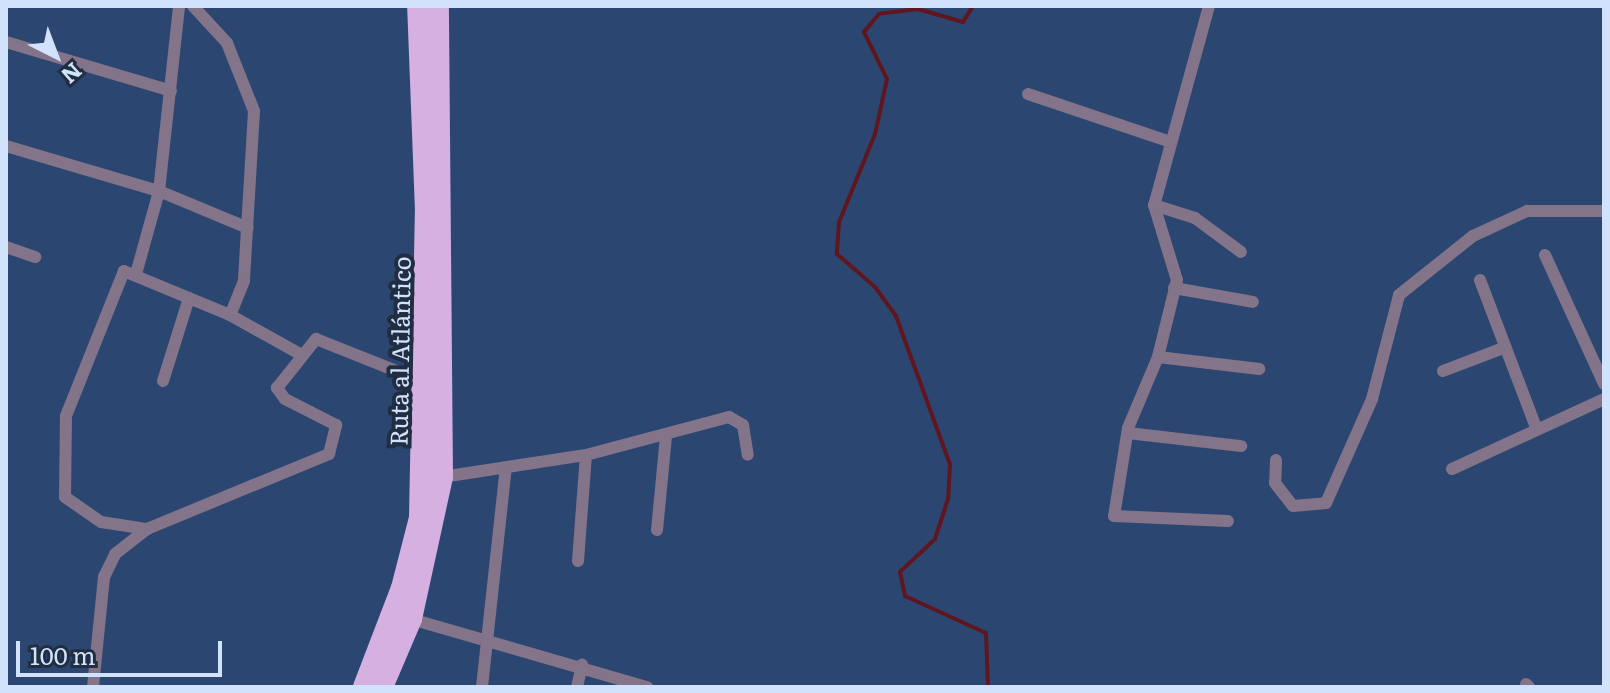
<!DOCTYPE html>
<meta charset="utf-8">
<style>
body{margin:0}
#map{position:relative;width:1610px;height:693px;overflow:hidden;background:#2b4771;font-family:Literata,serif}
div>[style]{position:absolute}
.stream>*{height:4px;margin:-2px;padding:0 2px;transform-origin:2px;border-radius:2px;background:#5f161f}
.street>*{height:12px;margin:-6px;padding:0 6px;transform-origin:6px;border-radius:6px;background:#847489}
.highway>*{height:22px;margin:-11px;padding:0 11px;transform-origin:11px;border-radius:11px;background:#d6b0e1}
span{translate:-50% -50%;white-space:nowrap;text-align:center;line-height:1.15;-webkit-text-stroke:8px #212e41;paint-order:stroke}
.street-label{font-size:24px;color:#d1e2fc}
.frame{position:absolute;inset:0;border:8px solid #d1e2fc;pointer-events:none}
.north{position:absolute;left:16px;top:16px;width:80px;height:80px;-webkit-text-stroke:6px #212e41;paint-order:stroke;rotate:138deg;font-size:22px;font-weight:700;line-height:32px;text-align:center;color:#d1e2fc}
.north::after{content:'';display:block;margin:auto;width:28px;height:36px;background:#d1e2fc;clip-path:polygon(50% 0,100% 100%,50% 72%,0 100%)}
.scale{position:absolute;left:16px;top:641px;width:206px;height:36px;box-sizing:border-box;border:4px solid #d1e2fc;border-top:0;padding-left:10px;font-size:24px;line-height:28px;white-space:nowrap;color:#d1e2fc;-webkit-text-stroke:6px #212e41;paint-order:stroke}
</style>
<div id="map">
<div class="stream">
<div style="left:973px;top:6px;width:19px;rotate:122deg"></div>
<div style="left:963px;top:22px;width:47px;rotate:-163.9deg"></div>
<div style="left:918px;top:9px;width:39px;rotate:173deg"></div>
<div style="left:879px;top:14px;width:23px;rotate:130deg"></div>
<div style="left:864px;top:32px;width:52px;rotate:63.9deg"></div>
<div style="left:887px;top:79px;width:56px;rotate:102.3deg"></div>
<div style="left:875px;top:134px;width:95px;rotate:112.2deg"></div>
<div style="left:839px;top:222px;width:32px;rotate:94deg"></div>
<div style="left:837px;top:254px;width:50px;rotate:41deg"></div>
<div style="left:875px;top:287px;width:36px;rotate:54deg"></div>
<div style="left:896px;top:316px;width:158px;rotate:70deg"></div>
<div style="left:950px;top:464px;width:35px;rotate:93deg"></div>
<div style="left:948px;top:499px;width:42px;rotate:108deg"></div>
<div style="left:935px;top:539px;width:48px;rotate:136.7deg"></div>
<div style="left:900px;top:572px;width:25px;rotate:78deg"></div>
<div style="left:905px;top:596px;width:89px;rotate:24.6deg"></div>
<div style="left:986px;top:633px;width:54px;rotate:87.9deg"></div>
</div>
<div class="street">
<div style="left:193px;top:6px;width:50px;rotate:47.4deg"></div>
<div style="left:227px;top:43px;width:73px;rotate:68.3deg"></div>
<div style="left:254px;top:111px;width:170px;rotate:93.4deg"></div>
<div style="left:244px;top:281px;width:37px;rotate:112deg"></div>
<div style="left:1209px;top:6px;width:206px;rotate:105.4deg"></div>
<div style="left:1154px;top:205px;width:78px;rotate:73deg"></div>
<div style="left:1177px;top:280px;width:79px;rotate:103.9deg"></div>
<div style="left:1158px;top:357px;width:77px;rotate:112.9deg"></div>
<div style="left:1128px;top:428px;width:89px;rotate:99deg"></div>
<div style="left:1114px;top:516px;width:114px;rotate:2.5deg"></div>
<div style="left:6px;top:42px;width:172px;rotate:16.5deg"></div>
<div style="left:1028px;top:94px;width:151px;rotate:18.6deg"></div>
<div style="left:6px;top:146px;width:159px;rotate:16.4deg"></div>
<div style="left:159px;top:191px;width:96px;rotate:22.6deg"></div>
<div style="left:1154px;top:205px;width:43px;rotate:17.6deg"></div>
<div style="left:1195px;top:218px;width:57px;rotate:36.5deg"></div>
<div style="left:6px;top:247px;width:31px;rotate:19deg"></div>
<div style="left:1545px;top:255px;width:142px;rotate:65.4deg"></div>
<div style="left:136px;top:274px;width:86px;rotate:-74.5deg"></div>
<div style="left:159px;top:191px;width:186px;rotate:-83.8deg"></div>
<div style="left:1480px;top:280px;width:160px;rotate:69.2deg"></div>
<div style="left:1174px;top:288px;width:80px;rotate:10deg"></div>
<div style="left:300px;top:354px;width:80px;rotate:-150.9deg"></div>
<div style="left:230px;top:315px;width:115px;rotate:-157.5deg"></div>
<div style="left:124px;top:271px;width:156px;rotate:111.8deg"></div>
<div style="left:66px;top:416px;width:81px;rotate:90.7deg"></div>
<div style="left:65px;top:497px;width:44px;rotate:34.8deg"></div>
<div style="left:101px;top:522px;width:47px;rotate:8.7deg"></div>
<div style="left:147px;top:529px;width:197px;rotate:-22.4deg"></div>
<div style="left:329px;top:454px;width:30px;rotate:-76deg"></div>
<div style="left:336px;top:425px;width:57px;rotate:-153deg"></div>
<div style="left:285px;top:399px;width:14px;rotate:-126deg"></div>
<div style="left:277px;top:388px;width:63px;rotate:-51.5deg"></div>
<div style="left:316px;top:339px;width:116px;rotate:21.7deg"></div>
<div style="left:1158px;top:357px;width:102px;rotate:6.8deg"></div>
<div style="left:1443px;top:371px;width:67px;rotate:-20.9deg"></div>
<div style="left:163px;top:381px;width:87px;rotate:-72.6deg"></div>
<div style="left:1128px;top:433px;width:114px;rotate:6.6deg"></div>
<div style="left:1276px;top:460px;width:23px;rotate:92deg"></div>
<div style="left:1275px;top:483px;width:29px;rotate:52deg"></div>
<div style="left:1293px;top:506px;width:33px;rotate:-5deg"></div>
<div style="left:1326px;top:503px;width:114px;rotate:-66.1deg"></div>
<div style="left:1372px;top:399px;width:107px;rotate:-75.4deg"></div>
<div style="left:1399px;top:295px;width:95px;rotate:-38.6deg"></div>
<div style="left:1473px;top:236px;width:60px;rotate:-24.8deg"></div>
<div style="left:1527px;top:211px;width:77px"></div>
<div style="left:1452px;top:469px;width:167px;rotate:-24.7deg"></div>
<div style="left:442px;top:477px;width:146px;rotate:-8.7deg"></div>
<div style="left:586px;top:455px;width:148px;rotate:-14.9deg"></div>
<div style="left:729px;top:417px;width:16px;rotate:30deg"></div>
<div style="left:743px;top:425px;width:30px;rotate:81deg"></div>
<div style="left:657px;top:530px;width:93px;rotate:-84.5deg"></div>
<div style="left:578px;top:561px;width:106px;rotate:-85.7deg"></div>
<div style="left:411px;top:619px;width:246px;rotate:16.1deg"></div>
<div style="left:1526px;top:684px;width:4px;rotate:45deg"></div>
<div style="left:93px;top:687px;width:111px;rotate:-84.3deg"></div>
<div style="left:104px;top:577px;width:25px;rotate:-64deg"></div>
<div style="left:115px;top:554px;width:41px;rotate:-38deg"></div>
<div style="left:482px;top:687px;width:221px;rotate:-83.8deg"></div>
<div style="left:577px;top:687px;width:23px;rotate:-77deg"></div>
</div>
<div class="highway">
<div style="left:364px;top:687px;width:106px;rotate:-69deg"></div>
<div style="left:402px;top:588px;width:72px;rotate:-75.6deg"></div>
<div style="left:420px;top:518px;width:307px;rotate:-88.9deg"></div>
<div style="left:426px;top:211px;width:205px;rotate:-92.2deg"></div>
<div style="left:382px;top:687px;width:74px;rotate:-66.9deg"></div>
<div style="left:411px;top:619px;width:145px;rotate:-77.7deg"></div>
<div style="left:442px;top:477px;width:471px;rotate:-90.5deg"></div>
</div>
<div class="street-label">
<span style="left:399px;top:351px;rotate:-89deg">Ruta al Atlántico</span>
</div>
<div class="frame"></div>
<div class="north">N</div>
<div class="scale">100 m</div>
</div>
